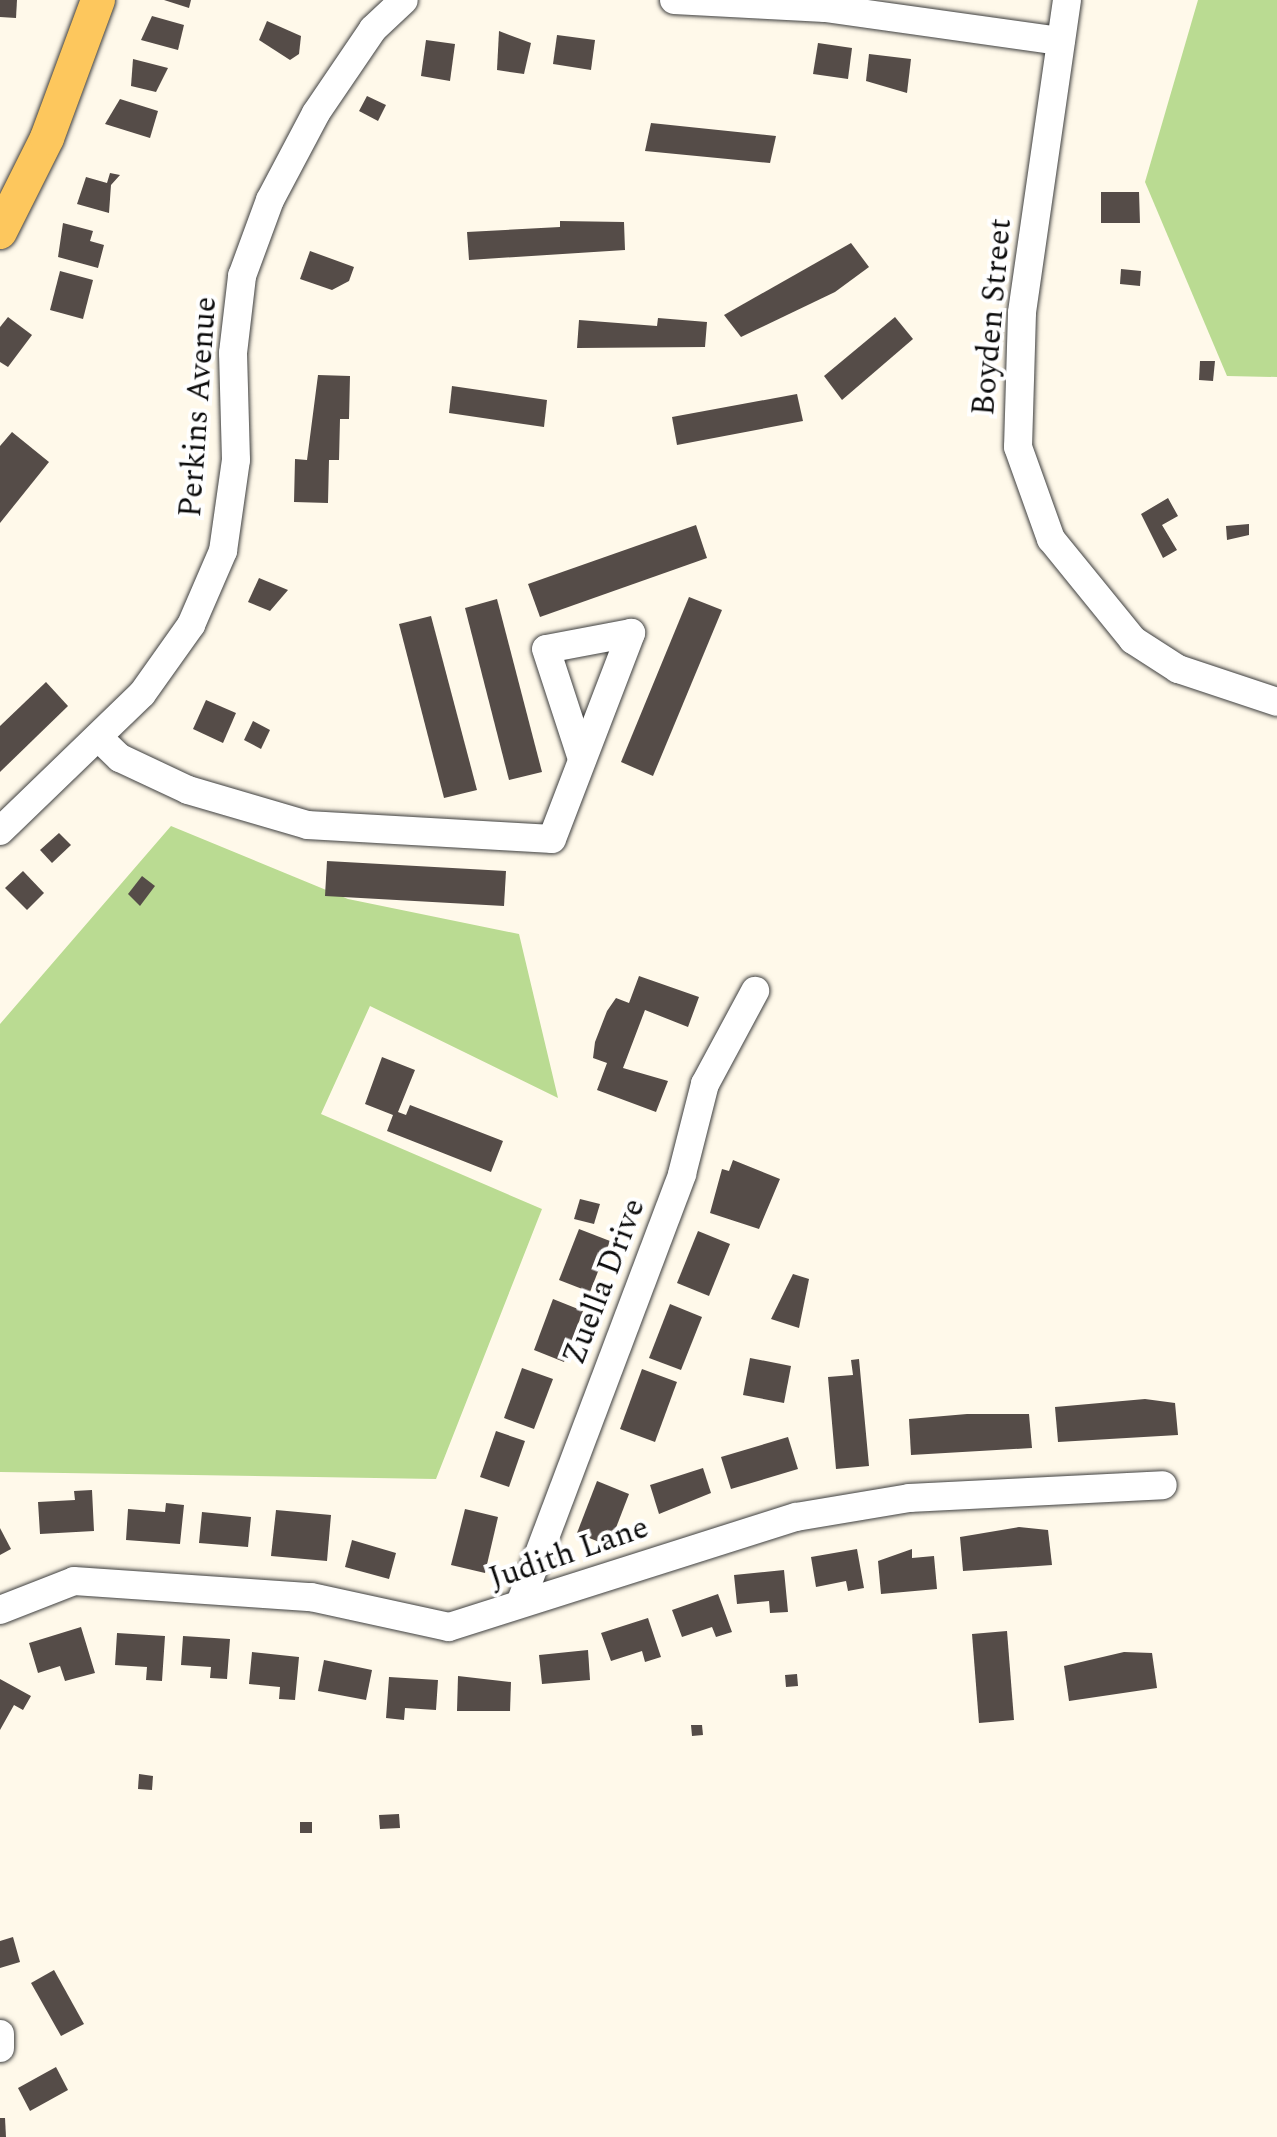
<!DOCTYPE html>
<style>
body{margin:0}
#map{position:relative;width:1277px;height:2137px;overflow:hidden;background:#fff9ea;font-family:Spectral,serif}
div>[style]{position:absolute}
.forest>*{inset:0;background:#badb92}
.building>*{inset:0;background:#554c48}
.roads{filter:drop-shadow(0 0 2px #3f3f3f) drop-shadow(0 0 2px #3f3f3f)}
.minor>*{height:28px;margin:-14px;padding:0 14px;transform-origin:14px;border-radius:14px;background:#fff}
.major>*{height:34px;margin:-17px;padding:0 17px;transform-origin:17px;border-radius:17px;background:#fdc75d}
span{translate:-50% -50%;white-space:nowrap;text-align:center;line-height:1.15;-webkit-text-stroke:8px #fff;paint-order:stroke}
.street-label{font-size:32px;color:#0c0c0c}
</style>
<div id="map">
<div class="forest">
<div style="clip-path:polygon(1198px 0,1277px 0,1277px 377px,1227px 376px,1145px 182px)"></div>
<div style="clip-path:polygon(171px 826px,348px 899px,519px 934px,558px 1098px,370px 1006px,321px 1114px,542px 1209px,436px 1479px,0 1472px,0 1024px)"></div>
</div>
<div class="building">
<div style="clip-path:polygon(0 0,17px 0,16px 18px,0 17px)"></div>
<div style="clip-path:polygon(164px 0,191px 0,189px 8px)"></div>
<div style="clip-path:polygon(152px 16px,184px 25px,178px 50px,141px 40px)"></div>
<div style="clip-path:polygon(267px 21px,301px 36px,299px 54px,290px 60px,259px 40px)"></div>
<div style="clip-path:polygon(499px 31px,531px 43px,524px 74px,497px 70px)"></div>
<div style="clip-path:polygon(557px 35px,595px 40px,591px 70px,553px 64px)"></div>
<div style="clip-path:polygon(426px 40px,455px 44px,450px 81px,421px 76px)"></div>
<div style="clip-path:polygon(818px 43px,852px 48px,848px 79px,813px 74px)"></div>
<div style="clip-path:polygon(869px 54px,911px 59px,907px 93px,866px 81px)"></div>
<div style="clip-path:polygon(133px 59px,168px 68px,156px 92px,131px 86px)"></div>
<div style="clip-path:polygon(367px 96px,386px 105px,378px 121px,359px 111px)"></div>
<div style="clip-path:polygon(120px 99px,158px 111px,150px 138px,105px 124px)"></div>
<div style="clip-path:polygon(651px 123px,776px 136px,770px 163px,645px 151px)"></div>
<div style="clip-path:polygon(110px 173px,120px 175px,111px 185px,109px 213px,77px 204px,86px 177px,107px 183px)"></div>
<div style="clip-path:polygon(1101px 192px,1139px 192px,1140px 223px,1101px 223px)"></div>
<div style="clip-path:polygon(560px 221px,624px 222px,625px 250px,469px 260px,467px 232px,560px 227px)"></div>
<div style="clip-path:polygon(63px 223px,93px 231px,90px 241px,104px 245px,98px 268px,58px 257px)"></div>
<div style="clip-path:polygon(851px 243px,869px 267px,835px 292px,741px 337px,724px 315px)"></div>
<div style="clip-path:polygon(310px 251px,354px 267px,349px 281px,332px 290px,300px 279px)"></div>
<div style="clip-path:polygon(1121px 269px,1141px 271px,1140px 286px,1120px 284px)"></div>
<div style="clip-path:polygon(60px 271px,93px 280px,83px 319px,50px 310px)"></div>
<div style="clip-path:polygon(8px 317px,32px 335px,8px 367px,0 362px,0 327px)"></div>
<div style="clip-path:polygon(895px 317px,913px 339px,842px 400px,824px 376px)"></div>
<div style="clip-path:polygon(658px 318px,707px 322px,705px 347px,577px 348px,579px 320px,657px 326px)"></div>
<div style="clip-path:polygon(1200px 361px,1215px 361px,1213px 381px,1199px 380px)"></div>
<div style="clip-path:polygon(318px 375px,350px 376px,349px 419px,340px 419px,339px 460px,329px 460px,328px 503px,294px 502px,295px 459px,307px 460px)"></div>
<div style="clip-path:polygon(452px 386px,547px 400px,544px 427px,449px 413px)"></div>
<div style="clip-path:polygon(797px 394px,803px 421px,677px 445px,672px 417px)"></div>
<div style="clip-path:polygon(12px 432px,49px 462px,0 523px,0 446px)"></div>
<div style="clip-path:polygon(1168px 498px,1178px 516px,1162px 525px,1177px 550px,1163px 558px,1141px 514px)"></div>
<div style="clip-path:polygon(1249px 524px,1249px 535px,1227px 540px,1226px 526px)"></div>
<div style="clip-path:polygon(696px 525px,707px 558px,540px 617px,528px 584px)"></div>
<div style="clip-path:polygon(259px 578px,288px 590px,270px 611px,248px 602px)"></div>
<div style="clip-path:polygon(689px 597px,722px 610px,653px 776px,621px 762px)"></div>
<div style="clip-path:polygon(497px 599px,542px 772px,509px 780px,465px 608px)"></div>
<div style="clip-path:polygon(431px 616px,477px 790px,444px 798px,399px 624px)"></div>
<div style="clip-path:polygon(46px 682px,68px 706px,0 772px,0 726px)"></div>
<div style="clip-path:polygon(206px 700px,236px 713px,223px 743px,193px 729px)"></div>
<div style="clip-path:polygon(253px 721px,270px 730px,261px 749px,244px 740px)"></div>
<div style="clip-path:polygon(59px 833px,71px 845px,52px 863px,40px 850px)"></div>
<div style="clip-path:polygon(327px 861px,506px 871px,504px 906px,325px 896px)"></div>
<div style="clip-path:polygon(23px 871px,44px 893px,27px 910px,5px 888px)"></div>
<div style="clip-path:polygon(142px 876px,155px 886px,140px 906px,128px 894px)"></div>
<div style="clip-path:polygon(639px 976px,699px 997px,688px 1027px,645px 1010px,623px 1068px,668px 1081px,656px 1112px,597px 1090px,607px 1063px,593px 1058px,595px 1042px,607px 1011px,616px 998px,629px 1003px)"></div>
<div style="clip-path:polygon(382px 1057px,415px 1070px,398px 1112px,406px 1115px,410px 1105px,503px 1141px,491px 1172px,387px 1131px,393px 1115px,365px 1104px)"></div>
<div style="clip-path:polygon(733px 1160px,780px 1179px,759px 1229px,710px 1213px,722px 1169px,729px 1171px)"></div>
<div style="clip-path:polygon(580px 1199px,600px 1204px,594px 1224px,574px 1219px)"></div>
<div style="clip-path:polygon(579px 1229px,610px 1241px,590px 1292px,559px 1280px)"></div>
<div style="clip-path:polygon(698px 1231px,730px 1244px,709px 1296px,677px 1283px)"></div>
<div style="clip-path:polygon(793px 1274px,809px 1279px,799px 1328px,771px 1319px)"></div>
<div style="clip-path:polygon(553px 1299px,583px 1311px,564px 1362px,534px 1350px)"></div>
<div style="clip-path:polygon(670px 1304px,702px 1317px,681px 1370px,649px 1358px)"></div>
<div style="clip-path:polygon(750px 1358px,791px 1366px,784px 1403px,743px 1395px)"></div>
<div style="clip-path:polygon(859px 1359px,869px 1466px,836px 1469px,828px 1377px,853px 1375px,851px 1360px)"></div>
<div style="clip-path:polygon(522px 1368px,553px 1379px,534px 1429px,504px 1418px)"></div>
<div style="clip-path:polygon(642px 1369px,677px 1382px,655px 1442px,620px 1429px)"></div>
<div style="clip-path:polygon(1145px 1399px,1175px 1403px,1178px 1435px,1058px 1442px,1055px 1407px)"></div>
<div style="clip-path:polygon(967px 1414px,1029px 1414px,1032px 1448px,911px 1455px,909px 1419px)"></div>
<div style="clip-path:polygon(496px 1431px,525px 1441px,509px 1487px,480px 1477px)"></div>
<div style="clip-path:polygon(788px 1437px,798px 1469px,731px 1489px,721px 1457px)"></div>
<div style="clip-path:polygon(703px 1468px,711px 1493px,659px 1514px,650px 1485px)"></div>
<div style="clip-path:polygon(597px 1481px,629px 1494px,609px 1546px,577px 1533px)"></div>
<div style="clip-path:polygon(92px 1490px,94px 1531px,40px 1534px,38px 1502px,75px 1500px,74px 1491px)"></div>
<div style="clip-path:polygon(166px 1503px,184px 1505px,180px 1544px,126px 1540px,128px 1509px,165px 1512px)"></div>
<div style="clip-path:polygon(465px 1509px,498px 1517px,485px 1573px,451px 1565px)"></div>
<div style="clip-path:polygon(276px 1510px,331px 1515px,327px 1561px,271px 1556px)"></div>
<div style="clip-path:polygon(202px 1512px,251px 1517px,248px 1547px,199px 1543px)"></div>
<div style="clip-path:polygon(1019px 1527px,1048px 1530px,1052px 1565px,963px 1571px,960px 1537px)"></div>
<div style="clip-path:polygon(0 1528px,11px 1549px,0 1555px)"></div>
<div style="clip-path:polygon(352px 1540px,396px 1553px,389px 1579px,345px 1567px)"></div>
<div style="clip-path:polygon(857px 1549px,864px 1588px,848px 1591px,846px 1581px,816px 1587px,811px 1557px)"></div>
<div style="clip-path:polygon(912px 1549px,912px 1558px,934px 1556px,937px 1589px,881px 1594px,878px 1561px)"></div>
<div style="clip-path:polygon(784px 1570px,788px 1612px,770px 1613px,769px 1601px,737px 1604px,734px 1575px)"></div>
<div style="clip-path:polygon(718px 1594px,732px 1632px,716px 1637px,712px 1627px,682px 1637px,672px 1610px)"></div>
<div style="clip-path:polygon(648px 1618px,661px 1657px,645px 1662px,642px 1651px,611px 1661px,601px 1633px)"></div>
<div style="clip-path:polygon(81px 1627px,95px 1673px,65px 1681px,60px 1666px,38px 1673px,29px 1643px)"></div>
<div style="clip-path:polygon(1007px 1631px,1014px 1720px,979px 1723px,972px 1634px)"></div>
<div style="clip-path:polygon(117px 1633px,165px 1636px,162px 1681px,146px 1680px,147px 1667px,115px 1665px)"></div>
<div style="clip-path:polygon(183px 1636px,230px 1639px,227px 1679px,210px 1678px,211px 1667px,181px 1665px)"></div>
<div style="clip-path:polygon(588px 1650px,590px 1680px,542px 1684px,539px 1655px)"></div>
<div style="clip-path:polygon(252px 1652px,299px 1657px,295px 1700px,279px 1699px,280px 1687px,249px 1684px)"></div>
<div style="clip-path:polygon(1124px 1652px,1152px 1653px,1157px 1688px,1069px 1701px,1064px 1666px)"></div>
<div style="clip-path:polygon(324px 1660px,372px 1670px,366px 1700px,318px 1691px)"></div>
<div style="clip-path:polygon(797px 1674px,798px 1686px,786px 1687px,785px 1675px)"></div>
<div style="clip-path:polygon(458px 1676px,511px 1682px,510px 1711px,457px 1711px)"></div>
<div style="clip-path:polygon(389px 1677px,438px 1680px,436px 1710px,405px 1708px,404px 1720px,386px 1718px)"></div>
<div style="clip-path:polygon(0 1679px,31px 1696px,23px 1710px,14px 1705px,0 1730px)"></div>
<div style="clip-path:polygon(691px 1725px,702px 1725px,703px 1735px,692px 1736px)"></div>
<div style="clip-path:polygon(139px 1774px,153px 1776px,152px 1790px,138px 1789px)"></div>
<div style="clip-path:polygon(399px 1814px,400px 1828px,380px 1829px,379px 1815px)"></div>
<div style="clip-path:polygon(300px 1822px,312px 1822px,312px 1833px,300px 1833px)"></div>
<div style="clip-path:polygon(13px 1937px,20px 1962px,0 1968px,0 1941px)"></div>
<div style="clip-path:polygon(54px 1970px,84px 2024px,61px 2036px,31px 1983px)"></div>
<div style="clip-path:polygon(56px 2067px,68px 2090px,30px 2111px,18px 2088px)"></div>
<div style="clip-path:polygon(0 2118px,5px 2118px,6px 2137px,0 2137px)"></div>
</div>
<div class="roads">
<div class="minor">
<div style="left:674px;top:0;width:151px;rotate:3deg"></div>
<div style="left:825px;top:8px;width:238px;rotate:8deg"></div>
<div style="left:1067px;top:0;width:316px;rotate:98.2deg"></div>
<div style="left:1022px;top:313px;width:134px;rotate:91.7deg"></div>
<div style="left:1018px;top:447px;width:98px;rotate:70.3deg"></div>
<div style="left:1051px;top:539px;width:130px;rotate:50.9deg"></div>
<div style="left:1133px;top:640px;width:54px;rotate:32.8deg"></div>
<div style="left:1178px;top:669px;width:104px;rotate:18.4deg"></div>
<div style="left:98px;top:737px;width:30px;rotate:44deg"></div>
<div style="left:120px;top:758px;width:75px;rotate:25.2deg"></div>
<div style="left:188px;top:790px;width:125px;rotate:16.3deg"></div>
<div style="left:308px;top:825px;width:244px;rotate:3.3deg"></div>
<div style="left:552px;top:839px;width:221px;rotate:-69deg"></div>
<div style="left:631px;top:633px;width:86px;rotate:169.3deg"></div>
<div style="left:546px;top:649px;width:116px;rotate:71.9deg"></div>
<div style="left:0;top:831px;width:197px;rotate:-44deg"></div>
<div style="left:142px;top:694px;width:85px;rotate:-54.6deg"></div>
<div style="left:191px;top:625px;width:81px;rotate:-66.6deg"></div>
<div style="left:223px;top:551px;width:92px;rotate:-81.9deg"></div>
<div style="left:236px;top:460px;width:107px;rotate:-91.6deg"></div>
<div style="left:233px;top:353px;width:78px;rotate:-83.3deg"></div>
<div style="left:242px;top:276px;width:81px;rotate:-69.8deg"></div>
<div style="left:270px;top:200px;width:98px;rotate:-62.1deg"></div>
<div style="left:316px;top:113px;width:102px;rotate:-55.8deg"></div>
<div style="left:373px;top:29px;width:42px;rotate:-43.1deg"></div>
<div style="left:521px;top:1601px;width:456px;rotate:-69.3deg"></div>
<div style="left:682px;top:1174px;width:93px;rotate:-75.7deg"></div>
<div style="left:705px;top:1084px;width:106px;rotate:-61.7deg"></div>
<div style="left:0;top:1610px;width:79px;rotate:-21.4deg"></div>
<div style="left:74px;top:1581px;width:238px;rotate:3.9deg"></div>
<div style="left:311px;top:1597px;width:141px;rotate:12.3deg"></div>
<div style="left:449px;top:1627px;width:364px;rotate:-17.6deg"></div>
<div style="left:796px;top:1517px;width:115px;rotate:-9.5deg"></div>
<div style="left:909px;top:1498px;width:254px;rotate:-2.9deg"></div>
<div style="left:0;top:2034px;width:14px;rotate:90deg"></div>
</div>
<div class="major">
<div style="left:0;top:232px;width:105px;rotate:-63.4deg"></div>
<div style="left:47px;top:138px;width:147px;rotate:-69.7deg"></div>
</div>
</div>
<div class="street-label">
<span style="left:993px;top:317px;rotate:-85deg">Boyden Street</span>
<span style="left:199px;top:407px;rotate:-86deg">Perkins Avenue</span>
<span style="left:605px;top:1282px;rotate:-69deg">Zuella Drive</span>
<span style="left:569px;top:1554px;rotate:-19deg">Judith Lane</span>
</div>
</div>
